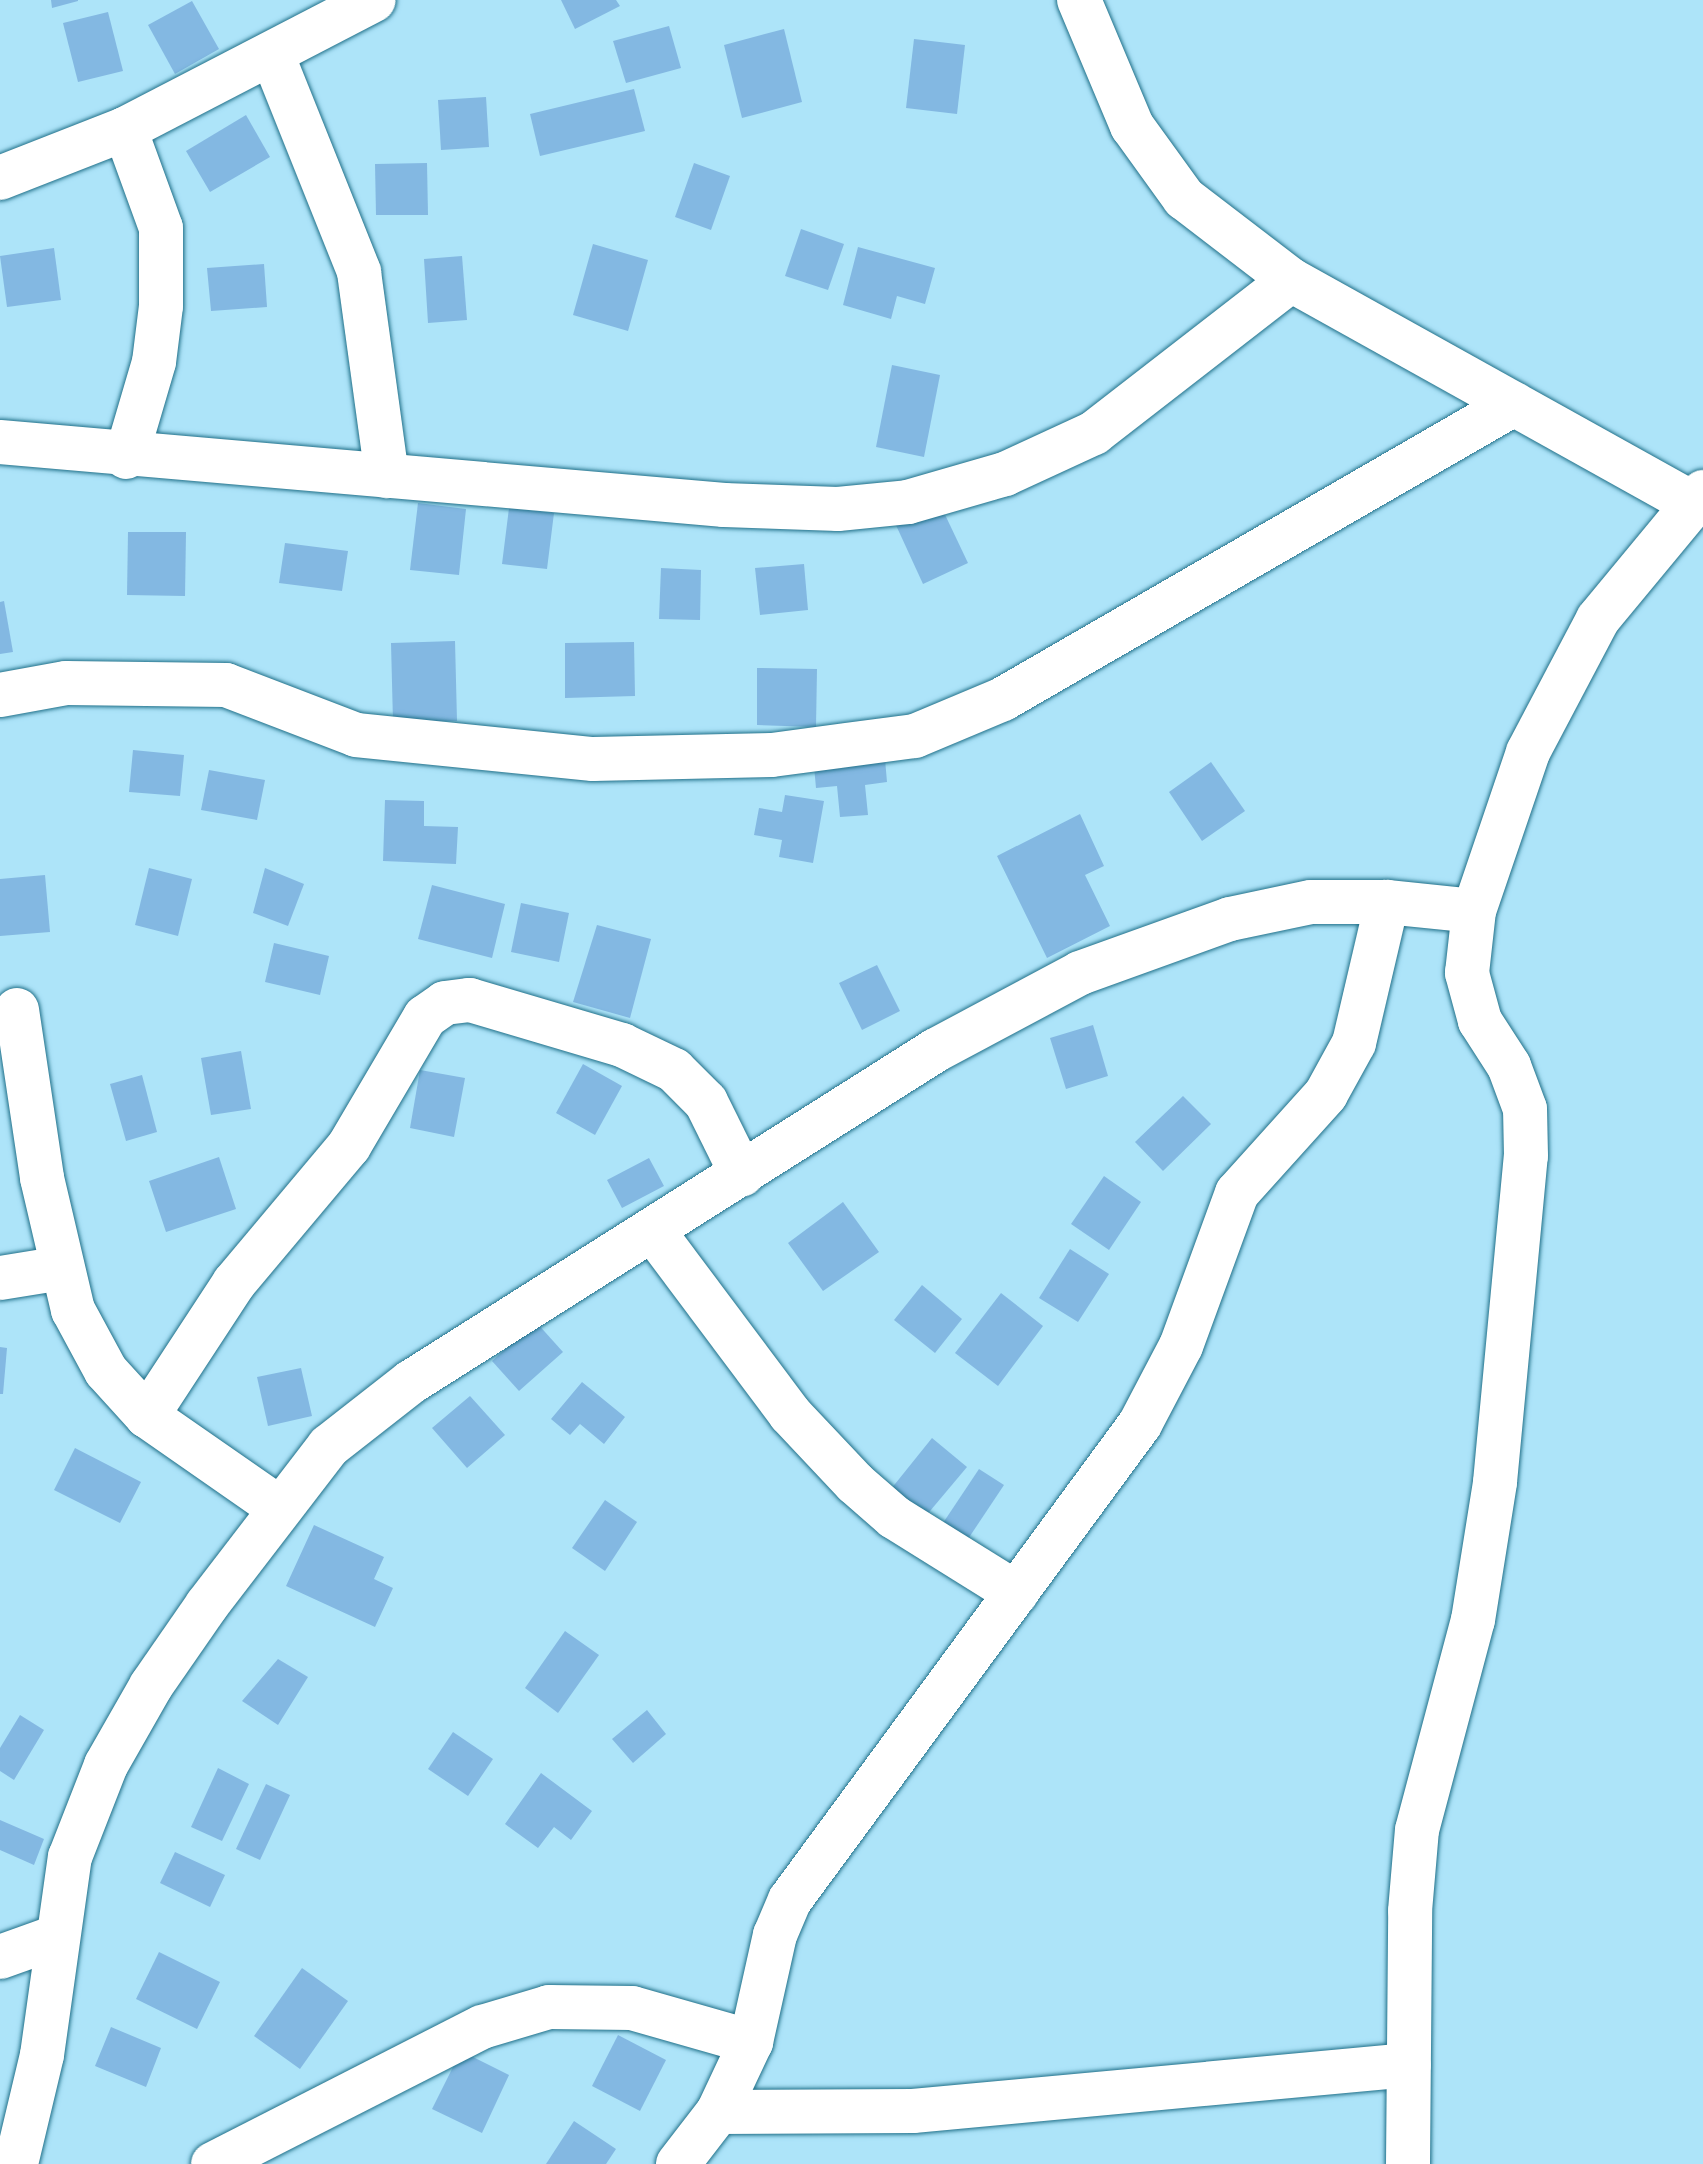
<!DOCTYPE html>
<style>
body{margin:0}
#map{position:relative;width:1703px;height:2164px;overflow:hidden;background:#ade4f9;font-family:Ubuntu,sans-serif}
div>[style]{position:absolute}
.building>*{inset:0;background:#83b8e2}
.roads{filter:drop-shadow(0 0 2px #207089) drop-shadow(0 0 2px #207089)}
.minor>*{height:44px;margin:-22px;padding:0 22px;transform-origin:22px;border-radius:22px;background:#fff}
span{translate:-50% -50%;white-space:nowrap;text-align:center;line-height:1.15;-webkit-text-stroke:8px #ade4f9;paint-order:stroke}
</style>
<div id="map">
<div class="building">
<div style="clip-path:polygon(51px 0,78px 0,78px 1px,52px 8px)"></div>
<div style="clip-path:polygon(561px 0,616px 0,620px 6px,575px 29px)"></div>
<div style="clip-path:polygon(192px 1px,219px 49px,175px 74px,148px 25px)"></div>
<div style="clip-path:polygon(108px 12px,123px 71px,78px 82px,63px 23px)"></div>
<div style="clip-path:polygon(669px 26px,681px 68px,626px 83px,613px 41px)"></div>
<div style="clip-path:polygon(784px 29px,802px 102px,742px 118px,724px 45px)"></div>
<div style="clip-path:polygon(914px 39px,965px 45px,957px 114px,906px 108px)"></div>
<div style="clip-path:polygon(634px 89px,645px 131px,540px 156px,530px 114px)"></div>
<div style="clip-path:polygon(486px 97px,489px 147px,441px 150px,438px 100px)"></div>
<div style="clip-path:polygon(246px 115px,270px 157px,210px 192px,186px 151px)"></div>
<div style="clip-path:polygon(427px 163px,428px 215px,376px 215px,375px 164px)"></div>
<div style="clip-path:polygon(694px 163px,730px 176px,711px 230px,675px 217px)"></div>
<div style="clip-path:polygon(801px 229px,844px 244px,828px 290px,785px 276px)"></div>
<div style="clip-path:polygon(593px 244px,648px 260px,628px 331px,573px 315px)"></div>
<div style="clip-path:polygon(858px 247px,935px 268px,925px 304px,897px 296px,891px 319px,843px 305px)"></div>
<div style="clip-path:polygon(54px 248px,61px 300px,7px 307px,0 256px)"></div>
<div style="clip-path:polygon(462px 256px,467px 320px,428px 323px,424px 259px)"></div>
<div style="clip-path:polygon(264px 264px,267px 307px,211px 311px,207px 268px)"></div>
<div style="clip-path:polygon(892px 365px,940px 375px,924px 457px,876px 447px)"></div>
<div style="clip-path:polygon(939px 502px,968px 563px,923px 584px,895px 523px)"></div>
<div style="clip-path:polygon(418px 503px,466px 509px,459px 575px,410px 570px)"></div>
<div style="clip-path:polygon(509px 508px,554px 513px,547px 569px,502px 564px)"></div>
<div style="clip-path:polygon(128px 532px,186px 532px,185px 596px,127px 595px)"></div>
<div style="clip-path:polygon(285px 543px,348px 551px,342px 591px,279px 583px)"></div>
<div style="clip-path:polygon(804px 564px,808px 610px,760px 615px,755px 568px)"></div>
<div style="clip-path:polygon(661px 568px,701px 570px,700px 620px,659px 619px)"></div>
<div style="clip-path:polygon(4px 601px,13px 652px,0 654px,0 602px)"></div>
<div style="clip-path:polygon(455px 641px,457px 721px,393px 722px,391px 643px)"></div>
<div style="clip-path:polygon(634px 642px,635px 696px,565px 698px,565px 643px)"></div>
<div style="clip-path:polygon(757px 668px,817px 669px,816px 727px,757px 725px)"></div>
<div style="clip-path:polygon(884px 747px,887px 782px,865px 785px,868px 815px,840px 817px,837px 786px,816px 788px,813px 755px)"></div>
<div style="clip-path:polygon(133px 750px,184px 755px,180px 796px,129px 792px)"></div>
<div style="clip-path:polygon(1211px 762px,1245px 811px,1202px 841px,1169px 792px)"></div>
<div style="clip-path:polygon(209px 770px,265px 780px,257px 820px,201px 810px)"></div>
<div style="clip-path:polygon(785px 795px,824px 801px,813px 863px,779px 857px,782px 840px,754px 835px,759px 808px,782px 812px)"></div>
<div style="clip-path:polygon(385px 800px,424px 801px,424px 826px,458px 827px,456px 864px,383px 861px)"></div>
<div style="clip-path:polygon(1080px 814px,1104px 866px,1085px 875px,1110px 926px,1047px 958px,997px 856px)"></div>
<div style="clip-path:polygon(149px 868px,192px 879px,178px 936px,135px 925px)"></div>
<div style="clip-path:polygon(265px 868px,304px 884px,288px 926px,253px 913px)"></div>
<div style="clip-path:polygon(45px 875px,50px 932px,0 936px,0 879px)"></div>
<div style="clip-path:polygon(432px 885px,505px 904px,492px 958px,418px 939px)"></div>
<div style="clip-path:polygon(521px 903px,569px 913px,559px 962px,511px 952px)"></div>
<div style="clip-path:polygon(597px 925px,651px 939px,630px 1018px,573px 1002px)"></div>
<div style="clip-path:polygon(274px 943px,329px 956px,320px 995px,265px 982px)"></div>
<div style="clip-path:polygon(877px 965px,900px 1011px,862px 1030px,839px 983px)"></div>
<div style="clip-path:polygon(1093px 1025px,1108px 1076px,1066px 1089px,1050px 1038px)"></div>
<div style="clip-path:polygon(241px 1051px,251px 1109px,211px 1115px,201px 1058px)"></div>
<div style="clip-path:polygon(583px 1064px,622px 1086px,595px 1135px,556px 1113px)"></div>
<div style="clip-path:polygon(420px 1070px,465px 1078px,454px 1137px,410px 1128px)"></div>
<div style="clip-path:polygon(142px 1075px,157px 1132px,126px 1141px,110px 1084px)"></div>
<div style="clip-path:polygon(1183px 1096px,1211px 1124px,1163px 1171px,1135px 1142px)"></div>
<div style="clip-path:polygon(219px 1157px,236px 1209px,166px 1232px,149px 1181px)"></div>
<div style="clip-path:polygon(649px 1158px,664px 1186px,622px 1208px,607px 1180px)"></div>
<div style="clip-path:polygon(1104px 1176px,1141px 1202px,1109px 1250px,1071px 1224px)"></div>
<div style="clip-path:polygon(843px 1202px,879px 1252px,823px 1291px,788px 1243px)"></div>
<div style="clip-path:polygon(1070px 1249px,1109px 1274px,1078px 1322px,1039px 1298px)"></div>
<div style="clip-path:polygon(922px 1285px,962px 1319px,935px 1353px,894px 1320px)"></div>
<div style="clip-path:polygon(1001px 1293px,1043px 1326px,998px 1386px,955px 1353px)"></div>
<div style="clip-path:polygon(536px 1322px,563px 1352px,519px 1391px,492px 1361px)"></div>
<div style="clip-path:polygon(0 1347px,7px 1348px,3px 1394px,0 1394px)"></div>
<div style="clip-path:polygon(301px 1368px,312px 1416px,268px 1426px,257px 1377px)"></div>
<div style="clip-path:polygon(582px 1382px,625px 1417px,604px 1444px,580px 1424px,570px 1435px,551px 1419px)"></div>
<div style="clip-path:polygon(470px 1396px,505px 1435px,467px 1468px,432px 1428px)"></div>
<div style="clip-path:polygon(932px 1438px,967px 1467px,925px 1517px,891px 1489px)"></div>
<div style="clip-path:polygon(75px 1448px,141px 1482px,120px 1523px,54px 1490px)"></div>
<div style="clip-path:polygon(979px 1469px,1004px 1485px,968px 1539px,943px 1523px)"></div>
<div style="clip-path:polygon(605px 1500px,637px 1522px,605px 1571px,572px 1548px)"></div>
<div style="clip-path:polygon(314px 1525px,384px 1557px,374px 1579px,393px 1588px,375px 1627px,286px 1586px)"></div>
<div style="clip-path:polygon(565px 1631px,599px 1655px,558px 1713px,525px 1688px)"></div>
<div style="clip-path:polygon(278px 1659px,308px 1677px,278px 1725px,242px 1701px)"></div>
<div style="clip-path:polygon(647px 1710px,666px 1734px,633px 1763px,612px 1739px)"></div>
<div style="clip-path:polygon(20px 1715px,44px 1730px,14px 1780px,0 1771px,0 1748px)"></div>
<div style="clip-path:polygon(453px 1732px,493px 1759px,468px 1796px,428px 1769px)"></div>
<div style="clip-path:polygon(218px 1768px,249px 1784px,222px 1841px,191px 1827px)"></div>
<div style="clip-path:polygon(541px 1773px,592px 1811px,571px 1840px,554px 1827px,538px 1848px,505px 1824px)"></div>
<div style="clip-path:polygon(266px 1784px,290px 1795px,260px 1860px,236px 1849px)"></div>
<div style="clip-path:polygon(0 1820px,44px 1839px,34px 1865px,0 1850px)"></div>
<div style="clip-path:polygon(175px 1852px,225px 1875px,210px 1907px,160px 1883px)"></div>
<div style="clip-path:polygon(159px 1952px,220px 1982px,197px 2029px,136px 1999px)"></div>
<div style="clip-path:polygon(302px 1968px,348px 2001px,300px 2069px,254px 2036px)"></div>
<div style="clip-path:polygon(111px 2027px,161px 2048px,146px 2087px,95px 2066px)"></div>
<div style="clip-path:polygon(618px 2035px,666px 2060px,640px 2111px,592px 2086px)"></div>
<div style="clip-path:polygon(461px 2051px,509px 2075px,482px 2133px,432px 2109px)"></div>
<div style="clip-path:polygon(574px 2121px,616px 2149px,606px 2164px,546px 2164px)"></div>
</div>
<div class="roads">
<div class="minor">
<div style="left:1079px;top:0;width:137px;rotate:67.2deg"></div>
<div style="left:1132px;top:126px;width:89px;rotate:54.2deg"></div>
<div style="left:1184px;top:198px;width:135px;rotate:37.5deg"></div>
<div style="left:1291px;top:280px;width:460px;rotate:29.1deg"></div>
<div style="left:272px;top:54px;width:235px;rotate:68.2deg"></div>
<div style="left:359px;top:272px;width:206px;rotate:82.2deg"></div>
<div style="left:125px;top:129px;width:105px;rotate:70deg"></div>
<div style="left:161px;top:228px;width:78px;rotate:90deg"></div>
<div style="left:161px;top:306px;width:56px;rotate:97.1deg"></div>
<div style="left:154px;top:362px;width:99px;rotate:106.4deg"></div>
<div style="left:0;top:178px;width:134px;rotate:-21.4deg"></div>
<div style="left:125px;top:129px;width:280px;rotate:-27.4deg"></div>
<div style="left:0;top:442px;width:727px;rotate:4.97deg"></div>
<div style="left:724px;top:505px;width:114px;rotate:2deg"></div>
<div style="left:838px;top:509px;width:70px;rotate:-5.7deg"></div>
<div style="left:908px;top:502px;width:101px;rotate:-16.1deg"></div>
<div style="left:1005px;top:474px;width:98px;rotate:-24.7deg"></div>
<div style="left:1094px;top:433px;width:249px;rotate:-37.8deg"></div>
<div style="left:0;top:695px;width:67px;rotate:-10.3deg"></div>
<div style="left:66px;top:683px;width:160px;rotate:0.7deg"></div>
<div style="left:226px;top:685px;width:139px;rotate:21deg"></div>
<div style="left:356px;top:735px;width:238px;rotate:5.8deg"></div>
<div style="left:593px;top:759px;width:179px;rotate:-1.3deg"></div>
<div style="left:772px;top:755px;width:144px;rotate:-7.6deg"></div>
<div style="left:915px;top:736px;width:95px;rotate:-22.8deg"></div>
<div style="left:1003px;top:699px;width:590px;rotate:-30deg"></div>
<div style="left:17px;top:1010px;width:170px;rotate:81.5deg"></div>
<div style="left:42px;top:1178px;width:136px;rotate:76.8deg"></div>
<div style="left:73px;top:1310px;width:69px;rotate:61.6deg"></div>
<div style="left:106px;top:1371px;width:61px;rotate:47.7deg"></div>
<div style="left:147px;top:1416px;width:160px;rotate:34.8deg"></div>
<div style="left:654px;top:1232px;width:227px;rotate:53.2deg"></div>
<div style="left:790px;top:1414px;width:95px;rotate:46.7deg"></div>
<div style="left:855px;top:1483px;width:52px;rotate:41.1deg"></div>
<div style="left:894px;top:1517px;width:144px;rotate:31.9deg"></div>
<div style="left:0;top:1278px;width:63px;rotate:-9.2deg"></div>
<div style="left:147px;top:1416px;width:159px;rotate:-56.8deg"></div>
<div style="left:234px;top:1283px;width:179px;rotate:-50deg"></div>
<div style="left:349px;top:1146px;width:150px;rotate:-59.5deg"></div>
<div style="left:425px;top:1017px;width:24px;rotate:-35deg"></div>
<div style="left:445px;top:1003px;width:25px;rotate:-7deg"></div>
<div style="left:470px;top:1000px;width:159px;rotate:16.5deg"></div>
<div style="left:622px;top:1045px;width:58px;rotate:25.7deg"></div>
<div style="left:674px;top:1070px;width:45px;rotate:45deg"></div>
<div style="left:706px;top:1102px;width:81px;rotate:63.7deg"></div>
<div style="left:0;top:1957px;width:59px;rotate:-19.7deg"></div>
<div style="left:718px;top:2112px;width:195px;rotate:-0.3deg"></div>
<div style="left:913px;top:2111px;width:498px;rotate:-5.3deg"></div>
<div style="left:16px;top:2164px;width:112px;rotate:-76.6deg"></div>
<div style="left:42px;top:2055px;width:200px;rotate:-82deg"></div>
<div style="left:70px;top:1857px;width:99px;rotate:-68.6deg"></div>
<div style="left:106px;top:1765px;width:91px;rotate:-60.3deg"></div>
<div style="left:151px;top:1686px;width:98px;rotate:-55.3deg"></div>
<div style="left:207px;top:1605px;width:200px;rotate:-52.5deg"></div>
<div style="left:329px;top:1446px;width:104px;rotate:-38deg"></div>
<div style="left:411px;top:1382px;width:621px;rotate:-32.31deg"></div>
<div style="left:936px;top:1050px;width:163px;rotate:-28.1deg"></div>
<div style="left:1080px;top:973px;width:159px;rotate:-19.8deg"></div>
<div style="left:1230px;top:919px;width:83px;rotate:-11.9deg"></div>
<div style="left:1311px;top:902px;width:76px"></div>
<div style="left:1387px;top:902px;width:87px;rotate:5.9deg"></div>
<div style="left:213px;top:2164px;width:302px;rotate:-27deg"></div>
<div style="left:482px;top:2027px;width:70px;rotate:-16.6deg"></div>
<div style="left:549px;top:2007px;width:83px;rotate:0.7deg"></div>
<div style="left:632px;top:2008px;width:124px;rotate:15.9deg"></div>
<div style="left:678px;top:2164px;width:66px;rotate:-52.4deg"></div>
<div style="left:718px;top:2112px;width:77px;rotate:-64.8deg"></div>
<div style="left:751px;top:2042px;width:110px;rotate:-77.4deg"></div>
<div style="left:775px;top:1935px;width:38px;rotate:-67deg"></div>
<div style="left:790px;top:1900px;width:591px;rotate:-53.67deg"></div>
<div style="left:1140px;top:1424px;width:88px;rotate:-62.3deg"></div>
<div style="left:1181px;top:1346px;width:163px;rotate:-69.9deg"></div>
<div style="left:1237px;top:1193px;width:133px;rotate:-48deg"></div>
<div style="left:1326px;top:1094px;width:58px;rotate:-61.2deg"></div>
<div style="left:1354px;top:1043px;width:145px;rotate:-76.8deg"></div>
<div style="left:1408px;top:2164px;width:253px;rotate:-89.5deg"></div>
<div style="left:1410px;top:1911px;width:81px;rotate:-85.1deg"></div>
<div style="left:1417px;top:1830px;width:217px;rotate:-75.1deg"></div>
<div style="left:1473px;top:1620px;width:140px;rotate:-80.9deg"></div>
<div style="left:1495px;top:1482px;width:327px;rotate:-84.6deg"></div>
<div style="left:1526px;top:1156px;width:47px;rotate:-91.2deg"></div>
<div style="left:1525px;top:1109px;width:46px;rotate:-110.4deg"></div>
<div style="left:1509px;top:1066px;width:54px;rotate:-122.8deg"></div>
<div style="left:1480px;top:1021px;width:50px;rotate:-105.2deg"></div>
<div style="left:1467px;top:973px;width:62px;rotate:-83.6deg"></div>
<div style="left:1474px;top:911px;width:168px;rotate:-71.2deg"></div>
<div style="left:1528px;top:752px;width:150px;rotate:-62.2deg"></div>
<div style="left:1598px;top:619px;width:165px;rotate:-50.4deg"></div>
</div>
</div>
</div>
